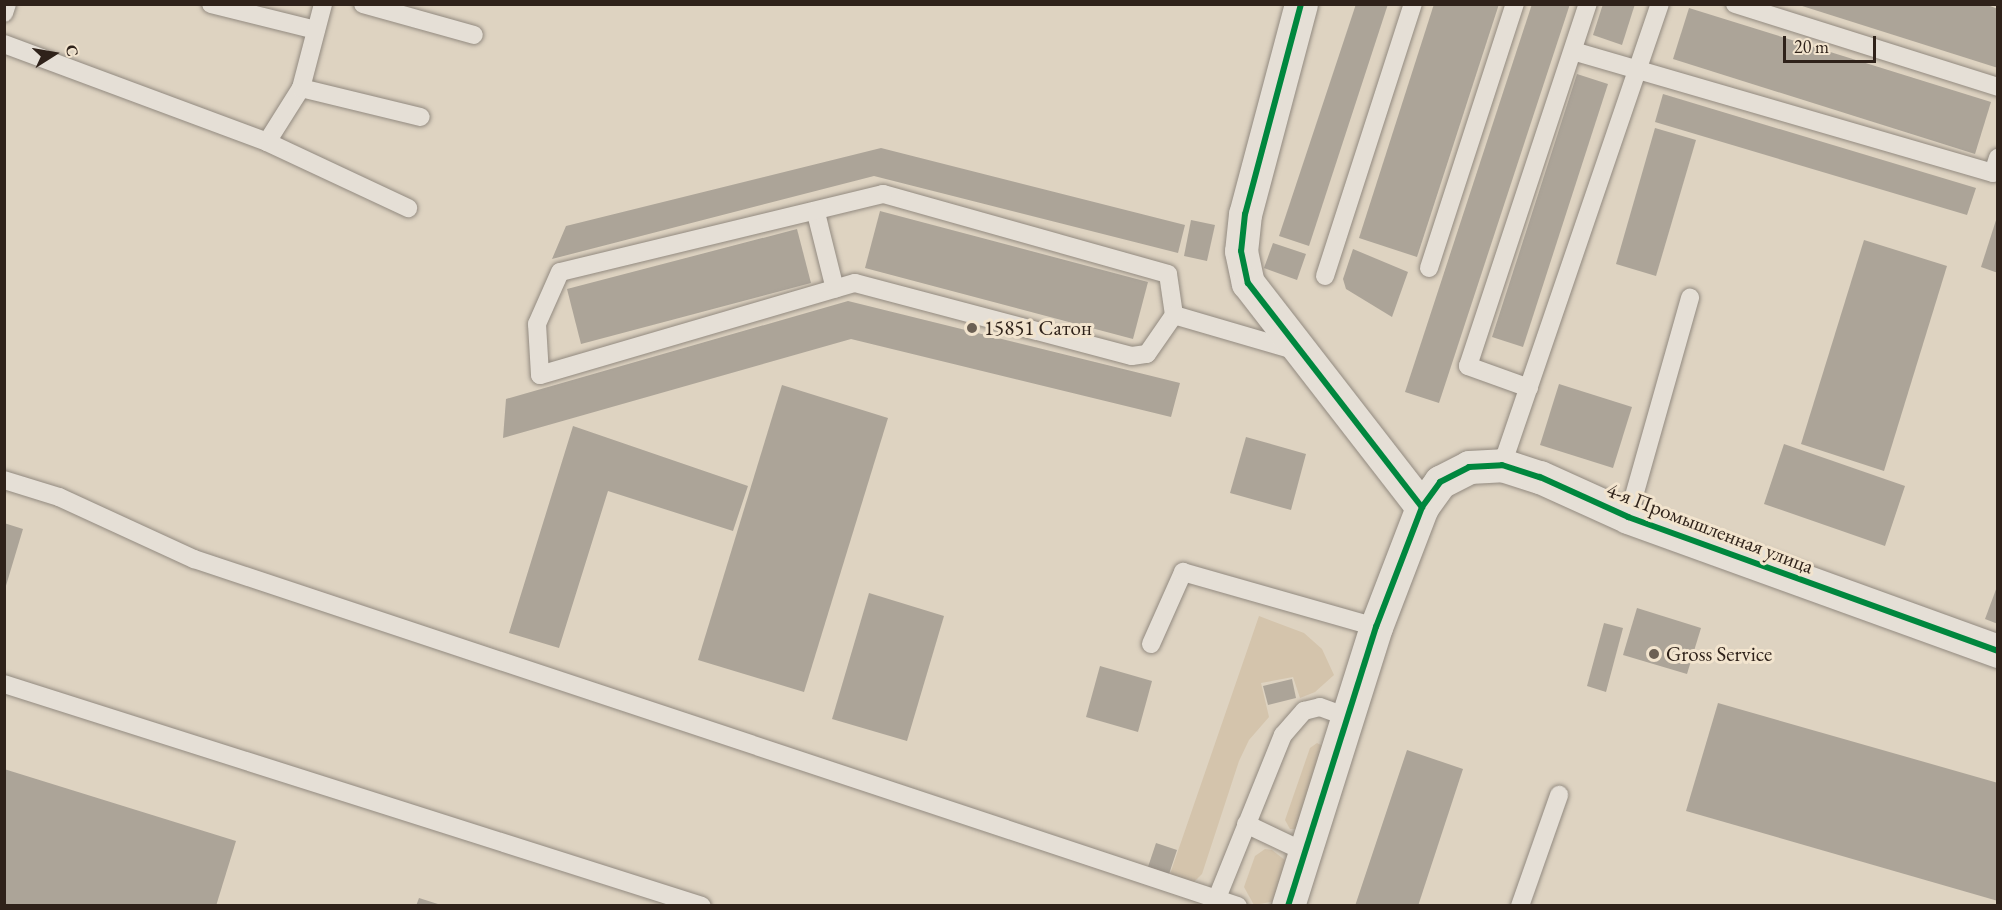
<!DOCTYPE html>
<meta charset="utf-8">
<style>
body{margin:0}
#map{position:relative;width:2002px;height:910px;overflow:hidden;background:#ded3c1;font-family:"EB Garamond",serif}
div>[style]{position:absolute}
.green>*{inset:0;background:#d4c4ac}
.building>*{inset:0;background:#aca498}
.roads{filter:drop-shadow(0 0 2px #928a80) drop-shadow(0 0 2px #928a80)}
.lane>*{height:18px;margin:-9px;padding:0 9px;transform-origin:9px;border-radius:9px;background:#e5dfd6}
.street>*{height:33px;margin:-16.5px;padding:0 16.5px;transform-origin:16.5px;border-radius:16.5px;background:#e5dfd6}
.cycleway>*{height:6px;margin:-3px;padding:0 3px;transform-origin:3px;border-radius:3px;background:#00873e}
.dots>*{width:16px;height:16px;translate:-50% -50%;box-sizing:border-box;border:3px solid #f2e4ce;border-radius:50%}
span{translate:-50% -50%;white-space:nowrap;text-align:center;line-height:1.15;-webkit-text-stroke:6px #f2e4ce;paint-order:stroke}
.poi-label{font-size:21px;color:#2f221a}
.left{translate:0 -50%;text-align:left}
.street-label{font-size:21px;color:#2f221a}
.frame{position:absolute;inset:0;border:6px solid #2f221a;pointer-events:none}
.north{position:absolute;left:24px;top:24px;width:60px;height:60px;-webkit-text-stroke:4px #f2e4ce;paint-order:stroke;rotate:79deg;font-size:16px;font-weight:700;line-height:24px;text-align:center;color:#2f221a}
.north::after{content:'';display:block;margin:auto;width:21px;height:27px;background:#2f221a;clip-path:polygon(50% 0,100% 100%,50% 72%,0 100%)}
.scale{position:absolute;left:1783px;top:36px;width:93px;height:27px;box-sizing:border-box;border:3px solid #2f221a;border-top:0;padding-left:8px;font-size:18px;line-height:21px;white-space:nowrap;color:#2f221a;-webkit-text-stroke:4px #f2e4ce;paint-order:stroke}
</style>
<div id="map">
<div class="green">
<div style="clip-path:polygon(1259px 616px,1304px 633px,1322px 649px,1334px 675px,1315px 692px,1300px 698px,1293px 677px,1261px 683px,1269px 717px,1249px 740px,1239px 761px,1202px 874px,1194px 882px,1188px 882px,1170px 874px)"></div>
<div style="clip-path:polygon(1317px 743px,1326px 748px,1297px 829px,1290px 829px,1285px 820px,1310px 748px)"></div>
<div style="clip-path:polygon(1265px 849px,1272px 850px,1286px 861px,1277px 901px,1254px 905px,1244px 887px,1255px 856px)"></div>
</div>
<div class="building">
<div style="clip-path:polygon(1356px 4px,1388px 4px,1309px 246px,1279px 236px)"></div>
<div style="clip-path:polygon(1434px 4px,1499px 4px,1417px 257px,1359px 238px)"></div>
<div style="clip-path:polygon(1532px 4px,1570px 4px,1439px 403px,1405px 392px)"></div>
<div style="clip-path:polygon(1603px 4px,1635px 4px,1622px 45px,1593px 35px)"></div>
<div style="clip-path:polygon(1985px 4px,1998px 9px,1998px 68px,1799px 5px)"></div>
<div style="clip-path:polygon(1689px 8px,1991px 102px,1975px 154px,1673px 59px)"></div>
<div style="clip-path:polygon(1577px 74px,1608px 84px,1523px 347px,1492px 337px)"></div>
<div style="clip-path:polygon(1663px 94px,1976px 188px,1967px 215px,1655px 122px)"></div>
<div style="clip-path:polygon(1655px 128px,1696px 140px,1656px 276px,1616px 264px)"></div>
<div style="clip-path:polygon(881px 148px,1185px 225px,1178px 253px,874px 176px,552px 259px,566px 226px)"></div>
<div style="clip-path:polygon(880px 211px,1148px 282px,1133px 339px,865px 268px)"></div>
<div style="clip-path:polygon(1997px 217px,1998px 217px,1998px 273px,1981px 267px)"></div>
<div style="clip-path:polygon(1191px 220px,1215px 225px,1207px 261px,1184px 256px)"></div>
<div style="clip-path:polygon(797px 229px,811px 283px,581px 344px,567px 289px)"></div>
<div style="clip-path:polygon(1864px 240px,1947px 266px,1884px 471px,1801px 444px)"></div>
<div style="clip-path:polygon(1273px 243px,1306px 254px,1297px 280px,1264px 268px)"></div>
<div style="clip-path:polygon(1353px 249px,1408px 272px,1392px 317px,1346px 289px,1343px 279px)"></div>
<div style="clip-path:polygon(848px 301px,1180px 383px,1171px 417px,851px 339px,503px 438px,506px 399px)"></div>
<div style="clip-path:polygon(1559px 384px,1632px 407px,1613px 468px,1540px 445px)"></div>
<div style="clip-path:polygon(782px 385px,888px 418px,804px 692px,698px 660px)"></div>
<div style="clip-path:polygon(573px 426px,748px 486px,733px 531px,608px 491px,559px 648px,509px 633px)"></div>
<div style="clip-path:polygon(1246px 437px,1306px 454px,1291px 510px,1230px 493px)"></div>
<div style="clip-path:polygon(1784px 444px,1905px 486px,1885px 546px,1764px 504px)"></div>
<div style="clip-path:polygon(4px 523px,23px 529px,5px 589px,4px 589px)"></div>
<div style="clip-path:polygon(1998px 584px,1998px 624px,1985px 619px)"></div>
<div style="clip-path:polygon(869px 593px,944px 616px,907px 741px,832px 719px)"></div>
<div style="clip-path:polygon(1637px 608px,1701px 628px,1687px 674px,1623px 655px)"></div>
<div style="clip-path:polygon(1604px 623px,1623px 628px,1606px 692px,1587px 686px)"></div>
<div style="clip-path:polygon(1100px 666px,1152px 681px,1138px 732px,1086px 717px)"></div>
<div style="clip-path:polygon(1292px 679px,1296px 698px,1268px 705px,1263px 686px)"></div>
<div style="clip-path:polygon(1718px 703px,1998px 783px,1998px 901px,1686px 811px)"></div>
<div style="clip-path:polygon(1407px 750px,1463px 769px,1418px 906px,1355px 906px)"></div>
<div style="clip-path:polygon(4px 769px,236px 841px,216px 906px,4px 906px)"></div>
<div style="clip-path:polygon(1156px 843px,1177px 850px,1169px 874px,1148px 867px)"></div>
<div style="clip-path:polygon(419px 898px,441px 905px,441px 906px,416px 906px)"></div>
</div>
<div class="roads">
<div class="lane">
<div style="left:211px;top:4px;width:108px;rotate:13.9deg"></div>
<div style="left:363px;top:4px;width:115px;rotate:15.6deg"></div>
<div style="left:1735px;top:4px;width:276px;rotate:17.5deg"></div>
<div style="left:4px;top:13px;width:9px;rotate:-72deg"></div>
<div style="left:4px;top:44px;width:281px;rotate:20.4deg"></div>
<div style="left:267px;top:142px;width:64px;rotate:-57.8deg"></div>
<div style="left:301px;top:88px;width:87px;rotate:-75.3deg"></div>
<div style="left:1573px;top:51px;width:437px;rotate:16.2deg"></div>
<div style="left:1993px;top:173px;width:16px;rotate:-72deg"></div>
<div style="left:301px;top:88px;width:123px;rotate:13.6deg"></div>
<div style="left:267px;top:142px;width:156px;rotate:25.1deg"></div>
<div style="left:816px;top:213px;width:78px;rotate:76deg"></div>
<div style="left:1429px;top:268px;width:278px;rotate:-72deg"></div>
<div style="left:1325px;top:276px;width:286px;rotate:-72.1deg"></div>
<div style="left:1174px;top:315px;width:41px;rotate:-98.3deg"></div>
<div style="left:1168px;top:274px;width:296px;rotate:-164.3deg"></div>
<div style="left:883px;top:194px;width:332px;rotate:166.4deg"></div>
<div style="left:560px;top:272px;width:57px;rotate:113.9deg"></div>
<div style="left:537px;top:324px;width:51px;rotate:86.6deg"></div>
<div style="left:540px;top:375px;width:328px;rotate:-16.3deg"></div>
<div style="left:855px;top:283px;width:286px;rotate:14.8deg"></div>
<div style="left:1132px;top:356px;width:15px;rotate:-8deg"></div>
<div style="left:1147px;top:354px;width:47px;rotate:-55.3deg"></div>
<div style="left:1174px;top:315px;width:128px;rotate:16.3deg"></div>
<div style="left:1529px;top:388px;width:65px;rotate:-160.2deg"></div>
<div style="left:1468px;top:366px;width:381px;rotate:-71.7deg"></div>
<div style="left:1502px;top:465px;width:487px;rotate:-71.1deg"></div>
<div style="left:4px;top:480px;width:58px;rotate:17.2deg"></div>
<div style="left:59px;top:497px;width:149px;rotate:24.7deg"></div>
<div style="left:194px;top:559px;width:1100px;rotate:18.39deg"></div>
<div style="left:1628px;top:517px;width:228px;rotate:-74.2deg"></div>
<div style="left:1151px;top:644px;width:79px;rotate:-66deg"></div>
<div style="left:1183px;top:572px;width:201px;rotate:15.9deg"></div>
<div style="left:4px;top:684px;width:732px;rotate:17.64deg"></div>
<div style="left:1246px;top:824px;width:65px;rotate:25.4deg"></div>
<div style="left:1217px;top:898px;width:176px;rotate:-68deg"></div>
<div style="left:1283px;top:735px;width:32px;rotate:-49deg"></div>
<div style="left:1304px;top:711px;width:16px;rotate:-14deg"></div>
<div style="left:1320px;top:707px;width:29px;rotate:20deg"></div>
<div style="left:1520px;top:906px;width:118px;rotate:-70.6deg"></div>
</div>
<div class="street">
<div style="left:1301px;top:4px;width:217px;rotate:104.9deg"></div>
<div style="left:1245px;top:214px;width:37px;rotate:96deg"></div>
<div style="left:1241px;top:251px;width:33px;rotate:78deg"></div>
<div style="left:1248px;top:283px;width:284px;rotate:52.2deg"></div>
<div style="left:1288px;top:906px;width:293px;rotate:-72.5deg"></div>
<div style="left:1376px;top:627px;width:129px;rotate:-69deg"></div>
<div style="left:1422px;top:507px;width:31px;rotate:-54deg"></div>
<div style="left:1440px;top:482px;width:33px;rotate:-27deg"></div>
<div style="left:1469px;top:467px;width:33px;rotate:-3deg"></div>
<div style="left:1502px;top:465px;width:40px;rotate:18deg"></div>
<div style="left:1540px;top:477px;width:97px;rotate:24.4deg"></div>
<div style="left:1628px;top:517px;width:394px;rotate:19.9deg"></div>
</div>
</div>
<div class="cycleway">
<div style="left:1301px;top:4px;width:217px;rotate:104.9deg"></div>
<div style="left:1245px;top:214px;width:37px;rotate:96deg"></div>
<div style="left:1241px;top:251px;width:33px;rotate:78deg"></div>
<div style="left:1248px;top:283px;width:284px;rotate:52.2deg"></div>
<div style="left:1288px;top:906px;width:293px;rotate:-72.5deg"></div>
<div style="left:1376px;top:627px;width:129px;rotate:-69deg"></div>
<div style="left:1422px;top:507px;width:31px;rotate:-54deg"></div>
<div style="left:1440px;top:482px;width:33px;rotate:-27deg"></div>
<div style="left:1469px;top:467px;width:33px;rotate:-3deg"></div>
<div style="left:1502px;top:465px;width:40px;rotate:18deg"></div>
<div style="left:1540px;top:477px;width:97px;rotate:24.4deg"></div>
<div style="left:1628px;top:517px;width:394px;rotate:19.9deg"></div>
</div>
<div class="dots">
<div style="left:972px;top:328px;background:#6c6054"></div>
<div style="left:1654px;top:654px;background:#6c6054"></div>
</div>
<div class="poi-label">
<span class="left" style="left:984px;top:328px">15851 Сатон</span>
<span class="left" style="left:1666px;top:654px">Gross Service</span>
</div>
<div class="street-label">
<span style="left:1710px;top:528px;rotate:21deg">4-я Промышленная улица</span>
</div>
<div class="frame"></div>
<div class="north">С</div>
<div class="scale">20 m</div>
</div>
